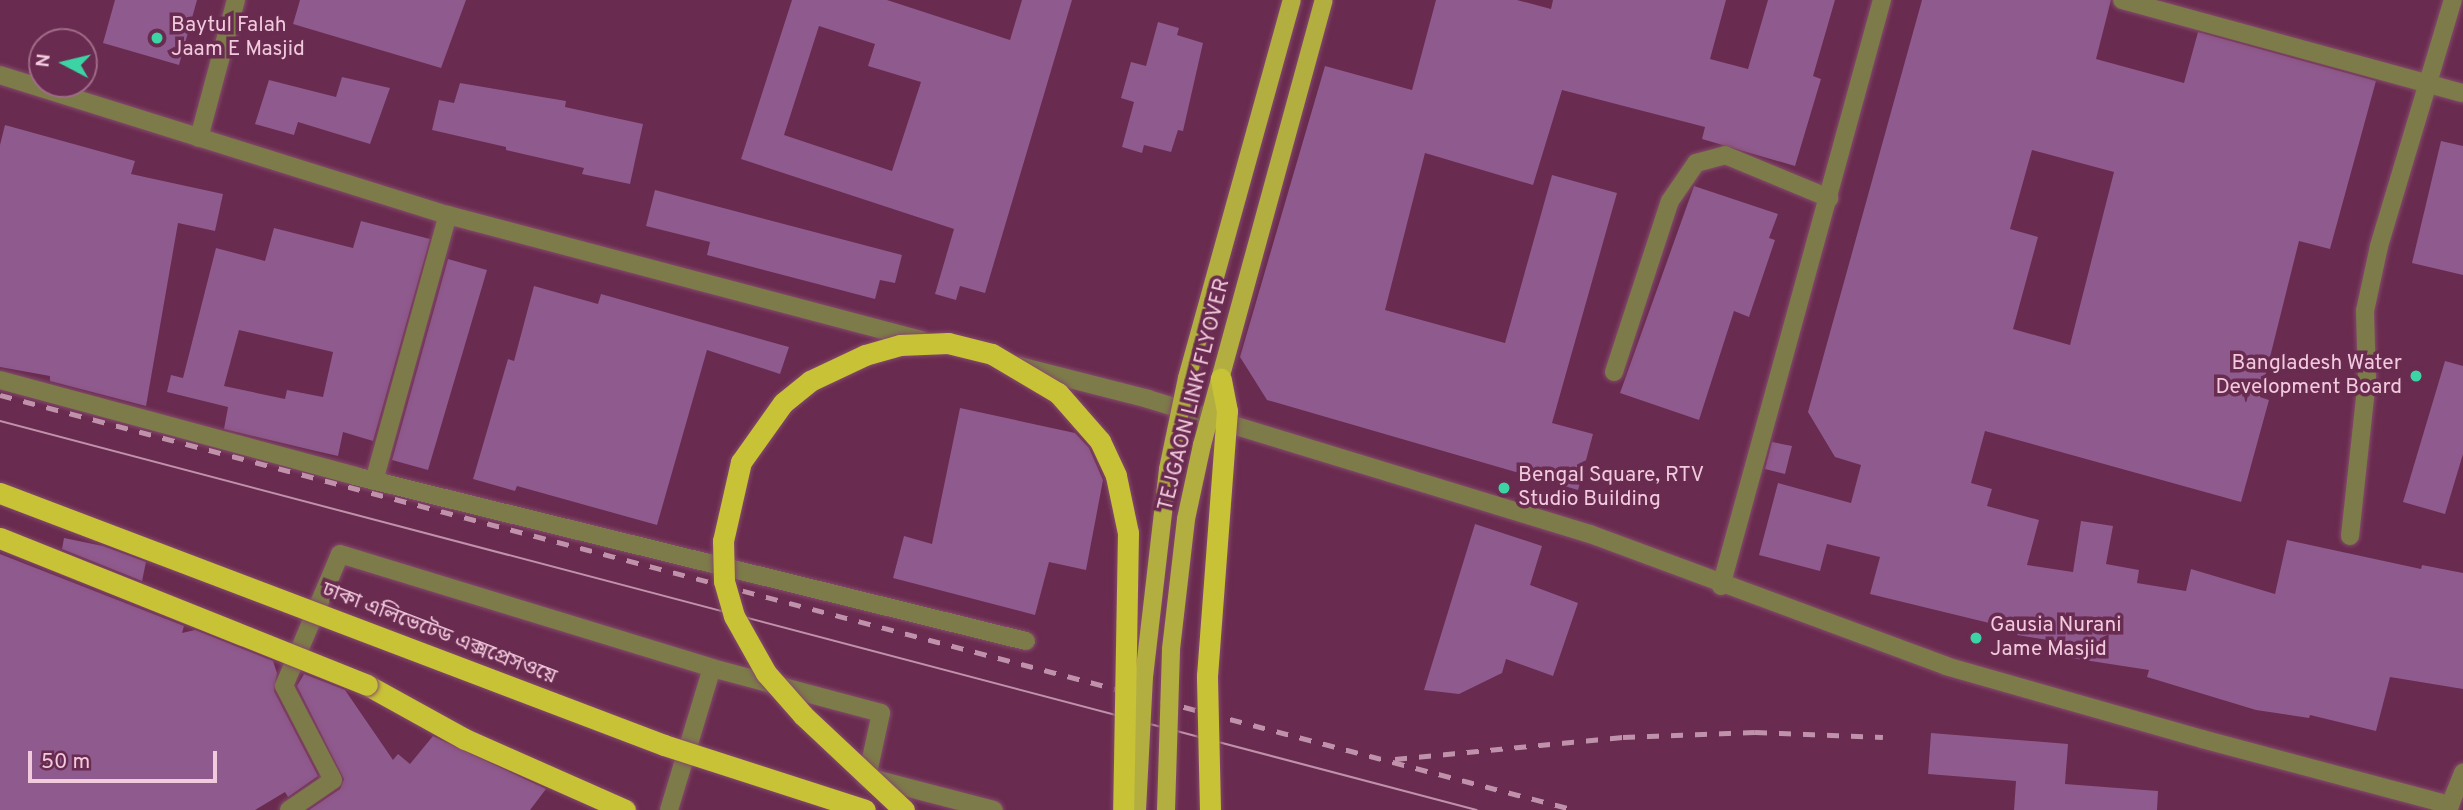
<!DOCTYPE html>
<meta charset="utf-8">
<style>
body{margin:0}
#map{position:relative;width:2463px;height:810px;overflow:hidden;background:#692b4f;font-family:Overpass,"Noto Sans Bengali",sans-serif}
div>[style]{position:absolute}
.building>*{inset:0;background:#8f5a8e}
.roads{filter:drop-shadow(0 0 2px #844b6b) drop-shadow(0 0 2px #844b6b)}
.minor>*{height:18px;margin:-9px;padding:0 9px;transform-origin:9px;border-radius:9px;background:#7c7b49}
.highway>*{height:21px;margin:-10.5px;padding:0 10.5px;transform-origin:10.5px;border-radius:10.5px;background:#c8c236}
.tram>*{height:2px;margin:-1px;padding:0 1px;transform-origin:1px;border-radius:1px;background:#c091aa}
.rail>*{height:5px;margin-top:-2.5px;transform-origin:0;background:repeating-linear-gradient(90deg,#c091aa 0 12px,transparent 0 24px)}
.bridges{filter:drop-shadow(0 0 2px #844b6b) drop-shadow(0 0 2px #844b6b)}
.major-bridge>*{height:18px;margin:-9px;padding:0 9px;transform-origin:9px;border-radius:9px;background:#b2ae40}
.highway-bridge>*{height:21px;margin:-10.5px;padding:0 10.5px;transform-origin:10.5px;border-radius:10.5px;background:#c8c236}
.dots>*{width:19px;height:19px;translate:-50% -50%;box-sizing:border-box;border:4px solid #692b4f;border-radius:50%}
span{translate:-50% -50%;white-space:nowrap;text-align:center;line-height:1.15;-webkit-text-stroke:7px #692b4f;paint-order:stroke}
.poi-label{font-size:21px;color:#f1cadd}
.left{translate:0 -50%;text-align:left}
.right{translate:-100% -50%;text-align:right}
.street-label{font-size:21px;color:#f1cadd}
.north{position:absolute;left:28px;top:28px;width:70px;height:70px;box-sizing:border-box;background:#692b4f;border:2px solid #9f6b88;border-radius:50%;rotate:277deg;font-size:19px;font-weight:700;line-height:28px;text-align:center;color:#f1cadd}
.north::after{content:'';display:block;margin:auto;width:24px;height:32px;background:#3cd4a4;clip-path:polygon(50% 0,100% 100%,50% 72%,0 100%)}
.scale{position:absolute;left:28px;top:751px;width:189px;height:32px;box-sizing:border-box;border:4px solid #f1cadd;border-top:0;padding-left:9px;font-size:21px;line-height:24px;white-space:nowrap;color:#f1cadd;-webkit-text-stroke:5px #692b4f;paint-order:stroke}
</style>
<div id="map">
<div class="building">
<div style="clip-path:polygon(115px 0,197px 0,179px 65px,103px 43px)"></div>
<div style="clip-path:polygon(300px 0,466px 0,441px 68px,293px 24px)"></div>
<div style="clip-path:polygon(evenodd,792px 0,887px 0,1010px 40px,1022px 0,1072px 0,985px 293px,960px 286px,956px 300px,935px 294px,954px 229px,741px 159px,792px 0,819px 26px,875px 44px,868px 66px,921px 82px,892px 171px,784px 135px,819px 26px)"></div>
<div style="clip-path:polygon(1436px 0,1517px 0,1551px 9px,1553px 0,1726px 0,1710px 59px,1748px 69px,1768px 0,1835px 0,1813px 76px,1821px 79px,1795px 166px,1702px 139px,1705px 127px,1562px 90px,1533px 185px,1425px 153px,1385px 310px,1505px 343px,1552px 175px,1617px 193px,1552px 423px,1593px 434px,1578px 490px,1267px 400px,1240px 357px,1325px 66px,1412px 90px)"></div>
<div style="clip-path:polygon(evenodd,1922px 0,2111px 0,2096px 59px,2184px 83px,2198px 32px,2376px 81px,2330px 249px,2299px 241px,2260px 397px,2269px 400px,2241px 502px,1985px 431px,1971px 483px,1992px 489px,1987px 506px,2039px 520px,2027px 565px,2073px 572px,2081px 521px,2113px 526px,2106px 564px,2139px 570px,2137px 583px,2186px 591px,2191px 569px,2275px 594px,2287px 540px,2421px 569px,2422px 565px,2463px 573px,2463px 689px,2390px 677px,2376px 731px,2310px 715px,2309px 718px,2256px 710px,2147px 677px,2149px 670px,2058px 656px,2061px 642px,2017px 635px,2018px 630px,1870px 594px,1880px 557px,1827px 544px,1820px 571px,1759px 555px,1778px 483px,1851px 503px,1861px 465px,1835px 457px,1808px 412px,1922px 0,2032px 150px,2114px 172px,2070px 345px,2013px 329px,2038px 237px,2010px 229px,2032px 150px)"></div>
<div style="clip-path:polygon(1158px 22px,1179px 28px,1177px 35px,1203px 43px,1183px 131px,1178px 130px,1171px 152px,1144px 145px,1142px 153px,1122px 147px,1134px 102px,1121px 98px,1131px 62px,1146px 66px)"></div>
<div style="clip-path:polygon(342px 77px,390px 88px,370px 144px,298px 122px,294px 135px,255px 124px,269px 80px,336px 97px)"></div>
<div style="clip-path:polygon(460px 83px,566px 101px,565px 107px,643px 124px,630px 184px,582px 174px,584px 168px,506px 150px,506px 147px,432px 130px,439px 100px,454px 103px)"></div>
<div style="clip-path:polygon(5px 125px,135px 161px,131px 174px,223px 194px,215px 231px,178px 223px,146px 406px,50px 381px,50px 376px,0 367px,0 145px)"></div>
<div style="clip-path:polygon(2441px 141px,2463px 146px,2463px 275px,2412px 263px)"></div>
<div style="clip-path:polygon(1694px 186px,1778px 214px,1769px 238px,1775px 240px,1749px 317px,1734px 311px,1699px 420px,1620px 393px)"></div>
<div style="clip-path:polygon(655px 190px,902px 255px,895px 283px,880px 280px,875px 299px,707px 255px,710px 242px,646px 226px)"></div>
<div style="clip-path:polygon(evenodd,361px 221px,430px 239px,373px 441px,343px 432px,338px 456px,316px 451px,224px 429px,228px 407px,167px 392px,171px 375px,183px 378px,216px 248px,265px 261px,274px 228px,353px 248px,361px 221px,239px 330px,333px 352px,323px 397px,287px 390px,285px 399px,224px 386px,239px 330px)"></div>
<div style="clip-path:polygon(448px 259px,487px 270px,428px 470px,392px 460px)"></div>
<div style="clip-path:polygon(534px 286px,598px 304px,601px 294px,789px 347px,780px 374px,707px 350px,657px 525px,517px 486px,515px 491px,473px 479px,508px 359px,514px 361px)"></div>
<div style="clip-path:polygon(2445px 361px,2463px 366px,2463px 454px,2445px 514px,2403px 502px)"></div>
<div style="clip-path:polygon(960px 408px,1075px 433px,1089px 448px,1103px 480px,1086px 570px,1049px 562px,1035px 615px,893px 578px,904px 536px,932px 544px)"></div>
<div style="clip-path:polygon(1772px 442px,1792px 446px,1785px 474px,1765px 469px)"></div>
<div style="clip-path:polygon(1475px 524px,1542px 546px,1530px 585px,1578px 603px,1553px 676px,1506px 659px,1502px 673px,1459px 694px,1424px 690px)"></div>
<div style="clip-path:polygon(64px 538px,103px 546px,146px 562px,142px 581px,62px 549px)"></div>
<div style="clip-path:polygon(0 554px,184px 626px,182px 633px,195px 630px,273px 661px,277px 673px,274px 691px,318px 776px,288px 797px,285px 792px,255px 810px,0 810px)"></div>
<div style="clip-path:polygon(304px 674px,345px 690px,393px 760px,398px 754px,410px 764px,433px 736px,546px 789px,530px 810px,309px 810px,340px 789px,344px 779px,297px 686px)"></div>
<div style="clip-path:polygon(1931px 733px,2068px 744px,2065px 784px,2158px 791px,2157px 810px,2014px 810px,2016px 781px,1928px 774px)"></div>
</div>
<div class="roads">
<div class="minor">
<div style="left:2122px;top:0;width:353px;rotate:15.3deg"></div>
<div style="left:0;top:75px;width:469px;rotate:17.4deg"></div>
<div style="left:448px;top:215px;width:489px;rotate:14.8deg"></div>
<div style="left:199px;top:138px;width:143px;rotate:-75deg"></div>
<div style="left:1019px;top:366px;width:133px;rotate:14.3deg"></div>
<div style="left:1148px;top:399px;width:462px;rotate:17deg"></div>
<div style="left:1590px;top:534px;width:380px;rotate:20.3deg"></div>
<div style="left:1946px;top:666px;width:266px;rotate:15.9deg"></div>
<div style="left:2202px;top:739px;width:257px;rotate:14.9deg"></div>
<div style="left:2450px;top:805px;width:35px;rotate:-68deg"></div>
<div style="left:1614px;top:372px;width:180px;rotate:-71.9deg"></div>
<div style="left:1670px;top:201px;width:46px;rotate:-55.6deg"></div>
<div style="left:1696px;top:163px;width:30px;rotate:-15deg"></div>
<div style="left:1725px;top:155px;width:113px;rotate:22.5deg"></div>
<div style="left:0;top:380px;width:368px;rotate:15.1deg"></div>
<div style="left:355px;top:476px;width:691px;rotate:13.82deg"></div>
<div style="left:374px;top:481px;width:276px;rotate:-74.5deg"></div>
<div style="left:2350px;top:536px;width:158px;rotate:-83.8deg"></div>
<div style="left:2367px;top:379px;width:68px;rotate:-91.7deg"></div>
<div style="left:2365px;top:311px;width:66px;rotate:-77.8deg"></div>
<div style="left:2379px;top:246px;width:257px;rotate:-73.3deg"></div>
<div style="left:1721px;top:586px;width:608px;rotate:-74.64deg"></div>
<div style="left:289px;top:810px;width:53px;rotate:-34.3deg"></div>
<div style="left:333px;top:780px;width:106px;rotate:-117.5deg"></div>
<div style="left:284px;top:686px;width:143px;rotate:-67deg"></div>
<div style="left:340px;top:554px;width:389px;rotate:17deg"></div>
<div style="left:712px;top:668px;width:175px;rotate:14.9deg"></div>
<div style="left:881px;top:713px;width:66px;rotate:102.3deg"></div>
<div style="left:867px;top:777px;width:131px;rotate:14.6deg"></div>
<div style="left:669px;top:810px;width:148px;rotate:-73.2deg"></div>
</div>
<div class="highway">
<div style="left:367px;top:685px;width:112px;rotate:28.9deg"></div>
<div style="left:465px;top:739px;width:175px;rotate:23.9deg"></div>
</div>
</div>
<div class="tram">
<div style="left:0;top:421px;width:1527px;rotate:14.76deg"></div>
</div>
<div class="rail">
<div style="left:0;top:395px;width:1629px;rotate:14.76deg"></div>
<div style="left:1395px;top:759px;width:229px;rotate:-5.5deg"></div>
<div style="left:1623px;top:737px;width:132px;rotate:-2.2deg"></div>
<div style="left:1755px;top:732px;width:128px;rotate:2.2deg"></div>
</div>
<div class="bridges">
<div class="major-bridge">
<div style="left:1137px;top:810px;width:133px;rotate:-87deg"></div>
<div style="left:1144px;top:677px;width:209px;rotate:-83.4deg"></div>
<div style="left:1168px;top:469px;width:93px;rotate:-78.2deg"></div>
<div style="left:1187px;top:378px;width:392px;rotate:-74.5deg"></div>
<div style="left:1166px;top:810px;width:161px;rotate:-88.2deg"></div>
<div style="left:1171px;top:649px;width:131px;rotate:-83.4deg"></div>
<div style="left:1186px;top:519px;width:76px;rotate:-77.8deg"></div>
<div style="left:1202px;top:445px;width:461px;rotate:-74.7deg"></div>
</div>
<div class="highway-bridge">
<div style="left:0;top:493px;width:710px;rotate:20.78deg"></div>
<div style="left:664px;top:745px;width:211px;rotate:17.9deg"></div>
<div style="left:0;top:538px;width:395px;rotate:21.8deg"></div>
<div style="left:904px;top:810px;width:139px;rotate:-136.8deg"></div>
<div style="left:803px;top:715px;width:56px;rotate:-131.4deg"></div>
<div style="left:766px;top:673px;width:65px;rotate:-119.3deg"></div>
<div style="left:734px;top:616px;width:36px;rotate:-106deg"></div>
<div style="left:724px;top:581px;width:40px;rotate:-91.4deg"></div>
<div style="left:723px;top:541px;width:81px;rotate:-77.2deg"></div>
<div style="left:741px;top:462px;width:72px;rotate:-54.6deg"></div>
<div style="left:783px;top:403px;width:35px;rotate:-39deg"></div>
<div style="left:810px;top:381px;width:61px;rotate:-25.3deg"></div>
<div style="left:865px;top:355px;width:36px;rotate:-16deg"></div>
<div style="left:900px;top:345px;width:48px;rotate:-2.4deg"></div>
<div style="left:948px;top:343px;width:45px;rotate:14deg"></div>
<div style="left:992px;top:354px;width:77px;rotate:30.6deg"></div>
<div style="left:1058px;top:393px;width:64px;rotate:48.8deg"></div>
<div style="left:1100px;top:441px;width:38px;rotate:65deg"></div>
<div style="left:1116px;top:476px;width:58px;rotate:78.1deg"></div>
<div style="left:1128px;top:533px;width:277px;rotate:91deg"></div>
<div style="left:1210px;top:810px;width:134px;rotate:-91.3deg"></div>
<div style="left:1207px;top:676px;width:266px;rotate:-85.7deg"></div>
<div style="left:1227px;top:411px;width:33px;rotate:-101deg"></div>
</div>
</div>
<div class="dots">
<div style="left:157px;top:38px;background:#3cd4a4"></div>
<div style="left:2416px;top:376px;background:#3cd4a4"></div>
<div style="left:1504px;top:488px;background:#3cd4a4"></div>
<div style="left:1976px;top:638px;background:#3cd4a4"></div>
</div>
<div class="poi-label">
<span class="left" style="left:171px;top:38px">Baytul Falah<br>Jaam E Masjid</span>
<span class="right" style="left:2402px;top:376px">Bangladesh Water<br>Development Board</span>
<span class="left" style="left:1518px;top:488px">Bengal Square, RTV<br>Studio Building</span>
<span class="left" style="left:1990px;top:638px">Gausia Nurani<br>Jame Masjid</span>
</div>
<div class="street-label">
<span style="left:1195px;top:395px;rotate:-76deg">TEJGAON LINK FLYOVER</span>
<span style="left:439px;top:634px;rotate:21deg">ঢাকা এলিভেটেড এক্সপ্রেসওয়ে</span>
</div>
<div class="north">N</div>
<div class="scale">50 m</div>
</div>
